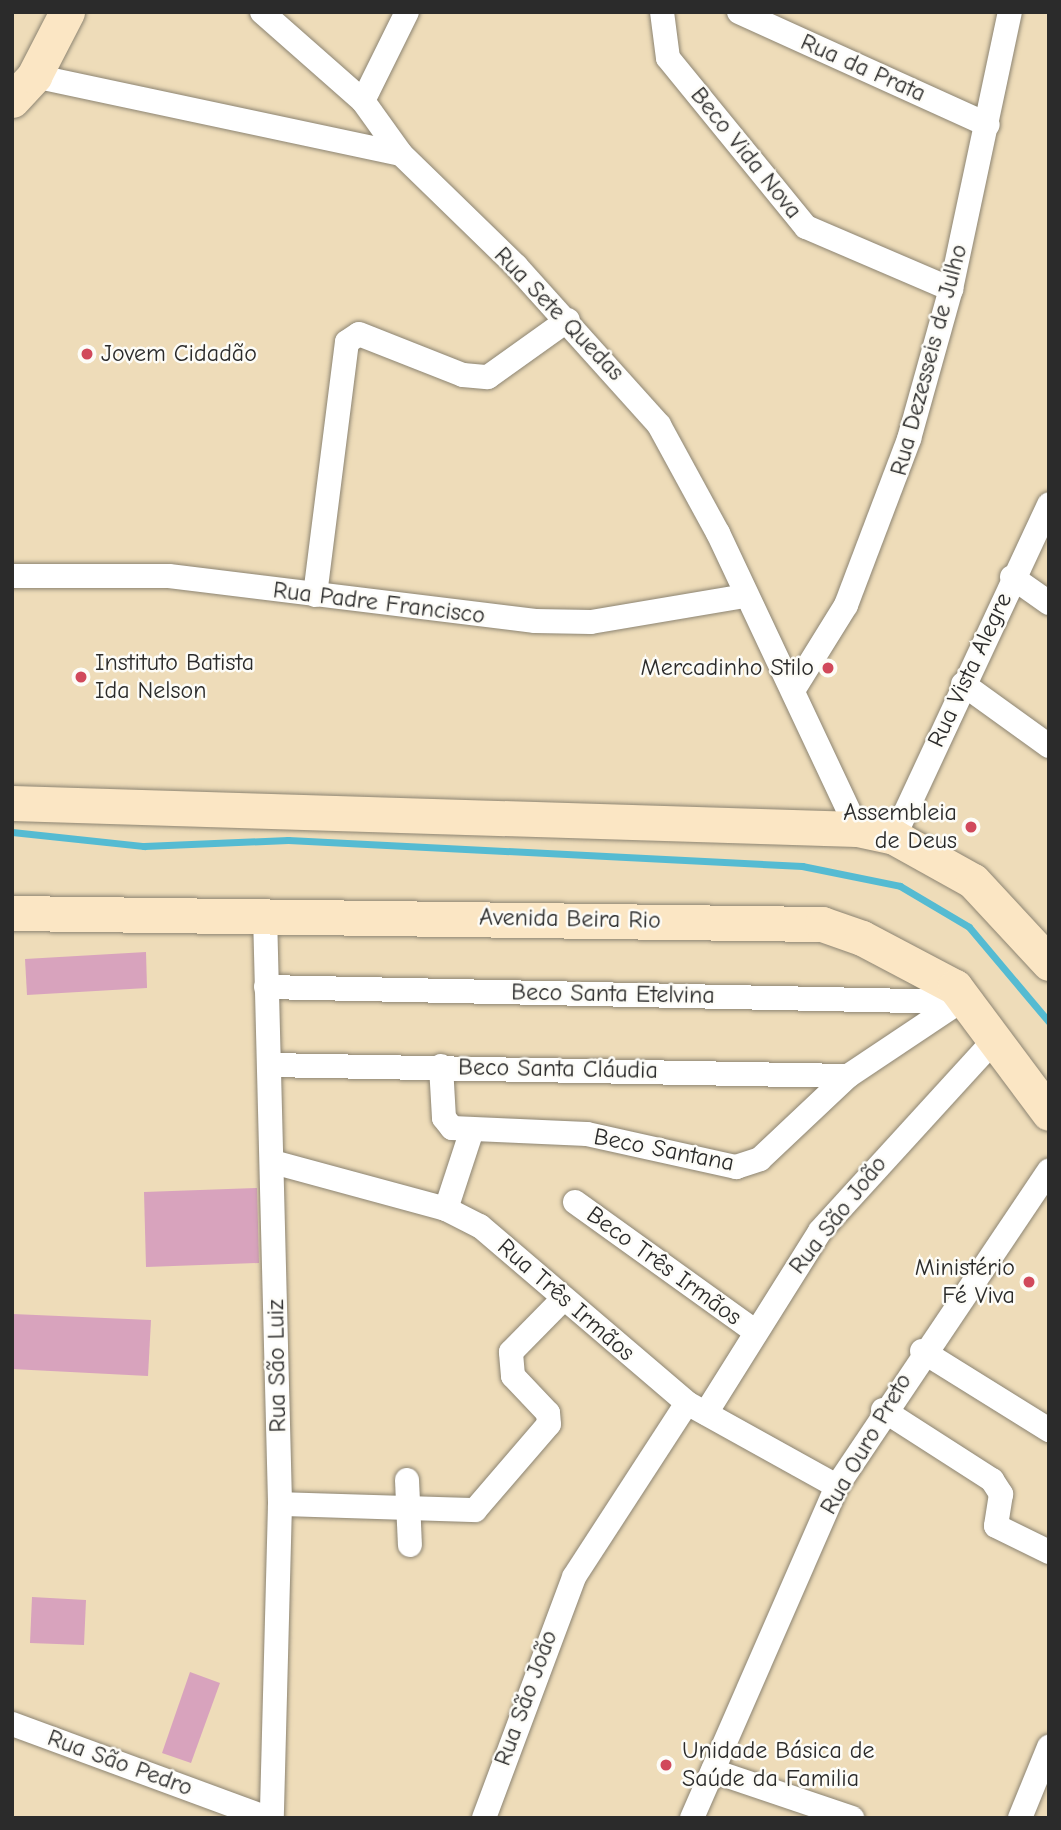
<!DOCTYPE html>
<meta charset="utf-8">
<style>
body{margin:0}
#map{position:relative;width:1061px;height:1830px;overflow:hidden;background:#eedcb9;font-family:"Comic Neue",sans-serif}
div>[style]{position:absolute}
.stream>*{height:7px;margin:-3.5px;padding:0 3.5px;transform-origin:3.5px;border-radius:3.5px;background:#55bbd2}
.building>*{inset:0;background:#d8a3bd}
.roads{filter:drop-shadow(0 0 2px #8c8472) drop-shadow(0 0 2px #8c8472)}
.street>*{height:24px;margin:-12px;padding:0 12px;transform-origin:12px;border-radius:12px;background:#fff}
.secondary>*{height:35px;margin:-17.5px;padding:0 17.5px;transform-origin:17.5px;border-radius:17.5px;background:#fbe6c4}
.dots>*{width:19px;height:19px;translate:-50% -50%;box-sizing:border-box;border:4px solid #fdfcf7;border-radius:50%}
span{translate:-50% -50%;white-space:nowrap;text-align:center;line-height:1.15;-webkit-text-stroke:5px #fdfcf7;paint-order:stroke}
.street-label{font-size:24px;color:#2b2b2b}
.poi-label{font-size:24px;color:#2b2b2b}
.left{translate:0 -50%;text-align:left}
.right{translate:-100% -50%;text-align:right}
.frame{position:absolute;inset:0;border:14px solid #2b2b2b;pointer-events:none}
</style>
<div id="map">
<div class="stream">
<div style="left:12px;top:832px;width:133px;rotate:6.1deg"></div>
<div style="left:144px;top:846px;width:144px;rotate:-2.4deg"></div>
<div style="left:288px;top:840px;width:515px;rotate:2.9deg"></div>
<div style="left:802px;top:866px;width:100px;rotate:11.5deg"></div>
<div style="left:900px;top:886px;width:80px;rotate:30.7deg"></div>
<div style="left:969px;top:927px;width:124px;rotate:49.9deg"></div>
</div>
<div class="building">
<div style="clip-path:polygon(146px 952px,147px 988px,27px 995px,25px 959px)"></div>
<div style="clip-path:polygon(257px 1188px,259px 1263px,146px 1267px,144px 1192px)"></div>
<div style="clip-path:polygon(13px 1314px,151px 1320px,148px 1376px,12px 1369px)"></div>
<div style="clip-path:polygon(32px 1597px,86px 1600px,84px 1645px,30px 1643px)"></div>
<div style="clip-path:polygon(190px 1672px,220px 1683px,191px 1763px,162px 1753px)"></div>
</div>
<div class="roads">
<div class="street">
<div style="left:262px;top:12px;width:135px;rotate:41.4deg"></div>
<div style="left:662px;top:12px;width:46px;rotate:82.6deg"></div>
<div style="left:668px;top:58px;width:218px;rotate:50.8deg"></div>
<div style="left:806px;top:227px;width:158px;rotate:23.2deg"></div>
<div style="left:739px;top:12px;width:273px;rotate:24.4deg"></div>
<div style="left:34px;top:76px;width:375px;rotate:12deg"></div>
<div style="left:401px;top:154px;width:161px;rotate:44.2deg"></div>
<div style="left:516px;top:266px;width:214px;rotate:48deg"></div>
<div style="left:659px;top:425px;width:123px;rotate:61.4deg"></div>
<div style="left:718px;top:533px;width:327px;rotate:64.8deg"></div>
<div style="left:401px;top:154px;width:65px;rotate:-125.6deg"></div>
<div style="left:363px;top:101px;width:99px;rotate:-63.7deg"></div>
<div style="left:12px;top:576px;width:157px"></div>
<div style="left:169px;top:576px;width:369px;rotate:7deg"></div>
<div style="left:535px;top:621px;width:56px;rotate:1deg"></div>
<div style="left:591px;top:622px;width:156px;rotate:-9.6deg"></div>
<div style="left:1012px;top:577px;width:45px;rotate:35.1deg"></div>
<div style="left:315px;top:595px;width:255px;rotate:-82.8deg"></div>
<div style="left:347px;top:342px;width:14px;rotate:-34deg"></div>
<div style="left:359px;top:334px;width:112px;rotate:21.5deg"></div>
<div style="left:463px;top:375px;width:25px;rotate:5deg"></div>
<div style="left:488px;top:377px;width:98px;rotate:-35.5deg"></div>
<div style="left:963px;top:684px;width:106px;rotate:35.8deg"></div>
<div style="left:794px;top:689px;width:99px;rotate:-58.2deg"></div>
<div style="left:846px;top:605px;width:178px;rotate:-69.2deg"></div>
<div style="left:909px;top:439px;width:156px;rotate:-74.4deg"></div>
<div style="left:951px;top:289px;width:283px;rotate:-78deg"></div>
<div style="left:894px;top:837px;width:367px;rotate:-65deg"></div>
<div style="left:265px;top:914px;width:590px;rotate:88.54deg"></div>
<div style="left:280px;top:1504px;width:314px;rotate:91.5deg"></div>
<div style="left:266px;top:987px;width:695px;rotate:1.24deg"></div>
<div style="left:269px;top:1065px;width:579px;rotate:1.09deg"></div>
<div style="left:441px;top:1066px;width:52px;rotate:86.7deg"></div>
<div style="left:444px;top:1118px;width:13px;rotate:51deg"></div>
<div style="left:452px;top:1128px;width:135px;rotate:2.5deg"></div>
<div style="left:587px;top:1134px;width:153px;rotate:12.5deg"></div>
<div style="left:736px;top:1167px;width:25px;rotate:-18deg"></div>
<div style="left:760px;top:1159px;width:121px;rotate:-43.3deg"></div>
<div style="left:848px;top:1076px;width:137px;rotate:-33.7deg"></div>
<div style="left:273px;top:1162px;width:179px;rotate:15.2deg"></div>
<div style="left:446px;top:1209px;width:38px;rotate:27deg"></div>
<div style="left:480px;top:1226px;width:272px;rotate:40.5deg"></div>
<div style="left:687px;top:1403px;width:171px;rotate:29deg"></div>
<div style="left:575px;top:1202px;width:219px;rotate:35.7deg"></div>
<div style="left:446px;top:1209px;width:83px;rotate:-71.8deg"></div>
<div style="left:922px;top:1351px;width:150px;rotate:31.9deg"></div>
<div style="left:883px;top:1410px;width:130px;rotate:32.7deg"></div>
<div style="left:992px;top:1480px;width:17px;rotate:57deg"></div>
<div style="left:1001px;top:1494px;width:32px;rotate:99deg"></div>
<div style="left:996px;top:1526px;width:59px;rotate:26.1deg"></div>
<div style="left:706px;top:1413px;width:215px;rotate:-57.9deg"></div>
<div style="left:820px;top:1231px;width:261px;rotate:-47.6deg"></div>
<div style="left:407px;top:1480px;width:65px;rotate:87.4deg"></div>
<div style="left:280px;top:1504px;width:195px;rotate:1.8deg"></div>
<div style="left:475px;top:1510px;width:113px;rotate:-49.3deg"></div>
<div style="left:549px;top:1424px;width:11px;rotate:-95deg"></div>
<div style="left:548px;top:1413px;width:51px;rotate:-133.4deg"></div>
<div style="left:513px;top:1376px;width:24px;rotate:-95deg"></div>
<div style="left:511px;top:1352px;width:74px;rotate:-45.5deg"></div>
<div style="left:12px;top:1724px;width:273px;rotate:20.2deg"></div>
<div style="left:713px;top:1771px;width:147px;rotate:18.7deg"></div>
<div style="left:484px;top:1818px;width:257px;rotate:-69.5deg"></div>
<div style="left:574px;top:1577px;width:207px;rotate:-57deg"></div>
<div style="left:692px;top:1818px;width:362px;rotate:-66.4deg"></div>
<div style="left:837px;top:1486px;width:380px;rotate:-56.1deg"></div>
<div style="left:1020px;top:1818px;width:77px;rotate:-67.8deg"></div>
</div>
<div class="secondary">
<div style="left:12px;top:100px;width:33px;rotate:-47deg"></div>
<div style="left:34px;top:76px;width:72px;rotate:-62.7deg"></div>
<div style="left:12px;top:803px;width:845px;rotate:1.76deg"></div>
<div style="left:857px;top:829px;width:38px;rotate:12deg"></div>
<div style="left:894px;top:837px;width:90px;rotate:29.1deg"></div>
<div style="left:973px;top:881px;width:112px;rotate:47.2deg"></div>
<div style="left:12px;top:913px;width:810px;rotate:0.78deg"></div>
<div style="left:822px;top:924px;width:42px;rotate:19.3deg"></div>
<div style="left:862px;top:938px;width:105px;rotate:27.8deg"></div>
<div style="left:955px;top:987px;width:157px;rotate:53.3deg"></div>
</div>
</div>
<div class="dots">
<div style="left:87px;top:354px;background:#d1495b"></div>
<div style="left:828px;top:668px;background:#d1495b"></div>
<div style="left:81px;top:677px;background:#d1495b"></div>
<div style="left:971px;top:827px;background:#d1495b"></div>
<div style="left:1029px;top:1282px;background:#d1495b"></div>
<div style="left:666px;top:1765px;background:#d1495b"></div>
</div>
<div class="street-label">
<span style="left:863px;top:68px;rotate:24deg">Rua da Prata</span>
<span style="left:746px;top:153px;rotate:51deg">Beco Vida Nova</span>
<span style="left:559px;top:314px;rotate:46deg">Rua Sete Quedas</span>
<span style="left:929px;top:360px;rotate:-75deg">Rua Dezesseis de Julho</span>
<span style="left:379px;top:603px;rotate:7deg">Rua Padre Francisco</span>
<span style="left:970px;top:670px;rotate:-65deg">Rua Vista Alegre</span>
<span style="left:570px;top:919px;rotate:1deg">Avenida Beira Rio</span>
<span style="left:613px;top:994px;rotate:1deg">Beco Santa Etelvina</span>
<span style="left:558px;top:1069px;rotate:1deg">Beco Santa Cláudia</span>
<span style="left:664px;top:1150px;rotate:11deg">Beco Santana</span>
<span style="left:838px;top:1215px;rotate:-52deg">Rua São João</span>
<span style="left:664px;top:1266px;rotate:36deg">Beco Três Irmãos</span>
<span style="left:566px;top:1300px;rotate:41deg">Rua Três Irmãos</span>
<span style="left:277px;top:1366px;rotate:-91deg">Rua São Luiz</span>
<span style="left:866px;top:1444px;rotate:-60deg">Rua Ouro Preto</span>
<span style="left:526px;top:1698px;rotate:-70deg">Rua São João</span>
<span style="left:120px;top:1763px;rotate:20deg">Rua São Pedro</span>
</div>
<div class="poi-label">
<span class="left" style="left:101px;top:354px">Jovem Cidadão</span>
<span class="left" style="left:95px;top:677px">Instituto Batista<br>Ida Nelson</span>
<span class="right" style="left:814px;top:668px">Mercadinho Stilo</span>
<span class="right" style="left:957px;top:827px">Assembleia<br>de Deus</span>
<span class="right" style="left:1015px;top:1282px">Ministério<br>Fé Viva</span>
<span class="left" style="left:682px;top:1765px">Unidade Básica de<br>Saúde da Familia</span>
</div>
<div class="frame"></div>
</div>
